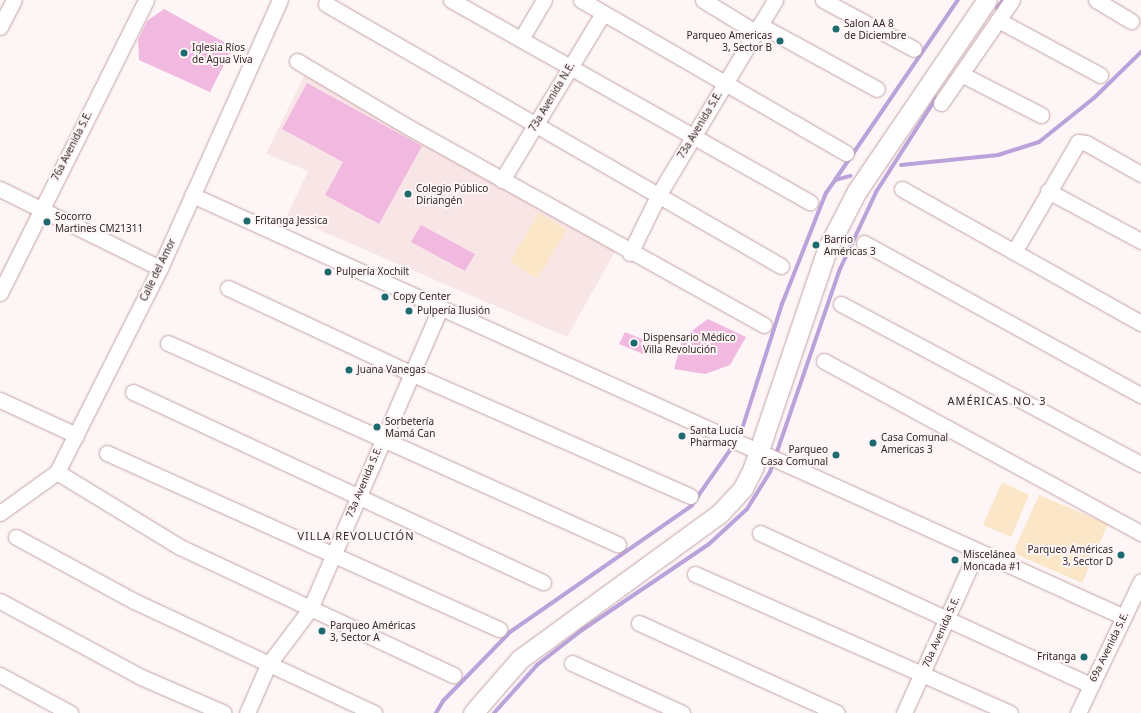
<!DOCTYPE html>
<meta charset="utf-8">
<style>
body{margin:0}
#map{position:relative;width:1141px;height:713px;overflow:hidden;background:#fdf5f6;font-family:"Noto Sans",sans-serif}
div>[style]{position:absolute}
.built>*{inset:0;background:#f8e6e7}
.green>*{inset:0;background:#fbe7c7}
.stream>*{height:4px;margin:-2px;padding:0 2px;transform-origin:2px;border-radius:2px;background:#baa2db}
.building>*{inset:0;background:#f1b8e0}
.roads{filter:drop-shadow(0 0 1px #c3a1a4) drop-shadow(0 0 1px #c3a1a4)}
.minor>*{height:15px;margin:-7.5px;padding:0 7.5px;transform-origin:7.5px;border-radius:7.5px;background:#fff}
.tertiary>*{height:19px;margin:-9.5px;padding:0 9.5px;transform-origin:9.5px;border-radius:9.5px;background:#fff}
.dots>*{width:11px;height:11px;translate:-50% -50%;box-sizing:border-box;border:2px solid #fdf5f6;border-radius:50%}
span{translate:-50% -50%;white-space:nowrap;text-align:center;line-height:1.15;-webkit-text-stroke:4px #fdf5f6;paint-order:stroke}
.poi-label{font-size:10px;color:#342728}
.left{translate:0 -50%;text-align:left}
.right{translate:-100% -50%;text-align:right}
.street-label{font-size:10px;color:#342728}
.neighbourhood-label{font-size:11px;color:#342728;letter-spacing:1px}
</style>
<div id="map">
<div class="built">
<div style="clip-path:polygon(307px 70px,616px 250px,567px 337px,287px 216px,308px 171px,266px 154px)"></div>
</div>
<div class="green">
<div style="clip-path:polygon(539px 213px,567px 230px,537px 279px,510px 261px)"></div>
<div style="clip-path:polygon(1002px 482px,1029px 495px,1011px 537px,983px 525px)"></div>
<div style="clip-path:polygon(1039px 495px,1108px 524px,1082px 583px,1013px 553px)"></div>
</div>
<div class="stream">
<div style="left:997px;top:8px;width:10px;rotate:-53deg"></div>
<div style="left:901px;top:165px;width:98px;rotate:-5.9deg"></div>
<div style="left:998px;top:155px;width:43px;rotate:-17.6deg"></div>
<div style="left:1039px;top:142px;width:70px;rotate:-38.7deg"></div>
<div style="left:1094px;top:98px;width:66px;rotate:-44.4deg"></div>
<div style="left:835px;top:180px;width:218px;rotate:-55.7deg"></div>
<div style="left:743px;top:426px;width:128px;rotate:-72.3deg"></div>
<div style="left:782px;top:304px;width:119px;rotate:-68.4deg"></div>
<div style="left:826px;top:193px;width:16px;rotate:-55deg"></div>
<div style="left:835px;top:180px;width:16px;rotate:-15deg"></div>
<div style="left:436px;top:713px;width:14px;rotate:-60deg"></div>
<div style="left:443px;top:701px;width:96px;rotate:-45.8deg"></div>
<div style="left:510px;top:632px;width:221px;rotate:-34.8deg"></div>
<div style="left:691px;top:506px;width:77px;rotate:-55.1deg"></div>
<div style="left:494px;top:713px;width:64px;rotate:-48.1deg"></div>
<div style="left:537px;top:665px;width:57px;rotate:-37.9deg"></div>
<div style="left:582px;top:630px;width:153px;rotate:-34.1deg"></div>
<div style="left:709px;top:544px;width:52px;rotate:-42.6deg"></div>
<div style="left:747px;top:509px;width:44px;rotate:-58.1deg"></div>
<div style="left:770px;top:472px;width:215px;rotate:-71deg"></div>
<div style="left:840px;top:269px;width:85px;rotate:-64.9deg"></div>
<div style="left:876px;top:192px;width:112px;rotate:-57.4deg"></div>
</div>
<div class="building">
<div style="clip-path:polygon(164px 9px,233px 47px,210px 92px,139px 60px,138px 40px,147px 21px)"></div>
<div style="clip-path:polygon(307px 83px,422px 146px,379px 224px,325px 195px,343px 162px,282px 129px)"></div>
<div style="clip-path:polygon(421px 225px,475px 254px,465px 271px,411px 242px)"></div>
<div style="clip-path:polygon(708px 319px,746px 337px,730px 365px,705px 374px,674px 369px,683px 337px)"></div>
<div style="clip-path:polygon(625px 332px,649px 342px,643px 354px,619px 344px)"></div>
</div>
<div class="roads">
<div class="minor">
<div style="left:451px;top:0;width:412px;rotate:29.4deg"></div>
<div style="left:581px;top:0;width:306px;rotate:30deg"></div>
<div style="left:703px;top:0;width:61px;rotate:31.6deg"></div>
<div style="left:823px;top:0;width:103px;rotate:28.3deg"></div>
<div style="left:1096px;top:0;width:41px;rotate:31deg"></div>
<div style="left:326px;top:4px;width:525px;rotate:29.93deg"></div>
<div style="left:998px;top:20px;width:116px;rotate:28.3deg"></div>
<div style="left:760px;top:25px;width:133px;rotate:28.7deg"></div>
<div style="left:0;top:27px;width:30px;rotate:-63deg"></div>
<div style="left:521px;top:39px;width:45px;rotate:-59.5deg"></div>
<div style="left:297px;top:61px;width:131px;rotate:30.7deg"></div>
<div style="left:410px;top:128px;width:405px;rotate:29.1deg"></div>
<div style="left:961px;top:74px;width:90px;rotate:27.1deg"></div>
<div style="left:941px;top:103px;width:125px;rotate:-55.4deg"></div>
<div style="left:502px;top:180px;width:195px;rotate:-58.8deg"></div>
<div style="left:0;top:189px;width:178px;rotate:26.3deg"></div>
<div style="left:902px;top:189px;width:274px;rotate:29.3deg"></div>
<div style="left:1048px;top:191px;width:106px;rotate:28.3deg"></div>
<div style="left:192px;top:195px;width:1023px;rotate:24.36deg"></div>
<div style="left:864px;top:243px;width:316px;rotate:28.8deg"></div>
<div style="left:1014px;top:252px;width:127px;rotate:-59.8deg"></div>
<div style="left:1078px;top:142px;width:8px;rotate:7deg"></div>
<div style="left:1086px;top:143px;width:63px;rotate:29.4deg"></div>
<div style="left:630px;top:253px;width:66px;rotate:-63.8deg"></div>
<div style="left:659px;top:194px;width:226px;rotate:-59.1deg"></div>
<div style="left:228px;top:288px;width:201px;rotate:25deg"></div>
<div style="left:410px;top:373px;width:306px;rotate:23.7deg"></div>
<div style="left:0;top:293px;width:327px;rotate:-63.5deg"></div>
<div style="left:841px;top:304px;width:340px;rotate:28.1deg"></div>
<div style="left:168px;top:343px;width:493px;rotate:24.1deg"></div>
<div style="left:824px;top:361px;width:361px;rotate:28.5deg"></div>
<div style="left:133px;top:392px;width:452px;rotate:24.9deg"></div>
<div style="left:0;top:400px;width:84px;rotate:24.7deg"></div>
<div style="left:107px;top:453px;width:430px;rotate:24.2deg"></div>
<div style="left:57px;top:472px;width:144px;rotate:31.4deg"></div>
<div style="left:180px;top:547px;width:302px;rotate:25.1deg"></div>
<div style="left:0;top:513px;width:70px;rotate:-35.7deg"></div>
<div style="left:57px;top:472px;width:229px;rotate:-63.2deg"></div>
<div style="left:160px;top:268px;width:294px;rotate:-65.9deg"></div>
<div style="left:760px;top:533px;width:364px;rotate:24.7deg"></div>
<div style="left:16px;top:537px;width:134px;rotate:28.5deg"></div>
<div style="left:134px;top:601px;width:265px;rotate:25deg"></div>
<div style="left:695px;top:574px;width:344px;rotate:23.8deg"></div>
<div style="left:0;top:601px;width:160px;rotate:28.3deg"></div>
<div style="left:141px;top:677px;width:90px;rotate:23.4deg"></div>
<div style="left:639px;top:623px;width:217px;rotate:24.4deg"></div>
<div style="left:572px;top:663px;width:121px;rotate:24.4deg"></div>
<div style="left:0;top:675px;width:80px;rotate:28.5deg"></div>
<div style="left:247px;top:713px;width:52px;rotate:-66.4deg"></div>
<div style="left:268px;top:665px;width:70px;rotate:-53.1deg"></div>
<div style="left:310px;top:609px;width:327px;rotate:-66.6deg"></div>
<div style="left:904px;top:713px;width:178px;rotate:-65.7deg"></div>
<div style="left:1078px;top:713px;width:146px;rotate:-64.5deg"></div>
</div>
<div class="tertiary">
<div style="left:473px;top:713px;width:72px;rotate:-49deg"></div>
<div style="left:520px;top:659px;width:248px;rotate:-36.1deg"></div>
<div style="left:720px;top:513px;width:34px;rotate:-47deg"></div>
<div style="left:743px;top:488px;width:22px;rotate:-63deg"></div>
<div style="left:753px;top:468px;width:231px;rotate:-71.3deg"></div>
<div style="left:827px;top:249px;width:65px;rotate:-62.7deg"></div>
<div style="left:857px;top:191px;width:231px;rotate:-55.8deg"></div>
</div>
</div>
<div class="dots">
<div style="left:836px;top:29px;background:#1d6a6f"></div>
<div style="left:780px;top:41px;background:#1d6a6f"></div>
<div style="left:184px;top:53px;background:#1d6a6f"></div>
<div style="left:408px;top:194px;background:#1d6a6f"></div>
<div style="left:247px;top:221px;background:#1d6a6f"></div>
<div style="left:47px;top:222px;background:#1d6a6f"></div>
<div style="left:816px;top:245px;background:#1d6a6f"></div>
<div style="left:328px;top:272px;background:#1d6a6f"></div>
<div style="left:385px;top:297px;background:#1d6a6f"></div>
<div style="left:409px;top:311px;background:#1d6a6f"></div>
<div style="left:634px;top:343px;background:#1d6a6f"></div>
<div style="left:349px;top:370px;background:#1d6a6f"></div>
<div style="left:377px;top:427px;background:#1d6a6f"></div>
<div style="left:682px;top:436px;background:#1d6a6f"></div>
<div style="left:873px;top:443px;background:#1d6a6f"></div>
<div style="left:836px;top:455px;background:#1d6a6f"></div>
<div style="left:1121px;top:555px;background:#1d6a6f"></div>
<div style="left:955px;top:560px;background:#1d6a6f"></div>
<div style="left:322px;top:631px;background:#1d6a6f"></div>
<div style="left:1084px;top:657px;background:#1d6a6f"></div>
</div>
<div class="poi-label">
<span class="left" style="left:844px;top:29px">Salon AA 8<br>de Diciembre</span>
<span class="right" style="left:772px;top:41px">Parqueo Americas<br>3, Sector B</span>
<span class="left" style="left:192px;top:53px">Iglesia Ríos<br>de Agua Viva</span>
<span class="left" style="left:416px;top:194px">Colegio Público<br>Diriangén</span>
<span class="left" style="left:55px;top:222px">Socorro<br>Martines CM21311</span>
<span class="left" style="left:255px;top:221px">Fritanga Jessica</span>
<span class="left" style="left:824px;top:245px">Barrio<br>Américas 3</span>
<span class="left" style="left:336px;top:272px">Pulpería Xochilt</span>
<span class="left" style="left:393px;top:297px">Copy Center</span>
<span class="left" style="left:417px;top:311px">Pulpería Ilusión</span>
<span class="left" style="left:643px;top:343px">Dispensario Médico<br>Villa Revolución</span>
<span class="left" style="left:357px;top:370px">Juana Vanegas</span>
<span class="left" style="left:385px;top:427px">Sorbetería<br>Mamá Can</span>
<span class="left" style="left:690px;top:436px">Santa Lucía<br>Pharmacy</span>
<span class="left" style="left:881px;top:443px">Casa Comunal<br>Americas 3</span>
<span class="right" style="left:828px;top:455px">Parqueo<br>Casa Comunal</span>
<span class="right" style="left:1113px;top:555px">Parqueo Américas<br>3, Sector D</span>
<span class="left" style="left:963px;top:560px">Miscelánea<br>Moncada #1</span>
<span class="left" style="left:330px;top:631px">Parqueo Américas<br>3, Sector A</span>
<span class="right" style="left:1076px;top:657px">Fritanga</span>
</div>
<div class="street-label">
<span style="left:552px;top:97px;rotate:-59deg">73a Avenida N.E.</span>
<span style="left:700px;top:125px;rotate:-59deg">73a Avenida S.E.</span>
<span style="left:72px;top:146px;rotate:-63deg">76a Avenida S.E.</span>
<span style="left:158px;top:270px;rotate:-64deg">Calle del Amor</span>
<span style="left:364px;top:482px;rotate:-67deg">73a Avenida S.E.</span>
<span style="left:941px;top:632px;rotate:-66deg">70a Avenida S.E.</span>
<span style="left:1109px;top:647px;rotate:-64deg">69a Avenida S.E.</span>
</div>
<div class="neighbourhood-label">
<span style="left:997px;top:401px">AMÉRICAS NO. 3</span>
<span style="left:356px;top:536px">VILLA REVOLUCIÓN</span>
</div>
</div>
